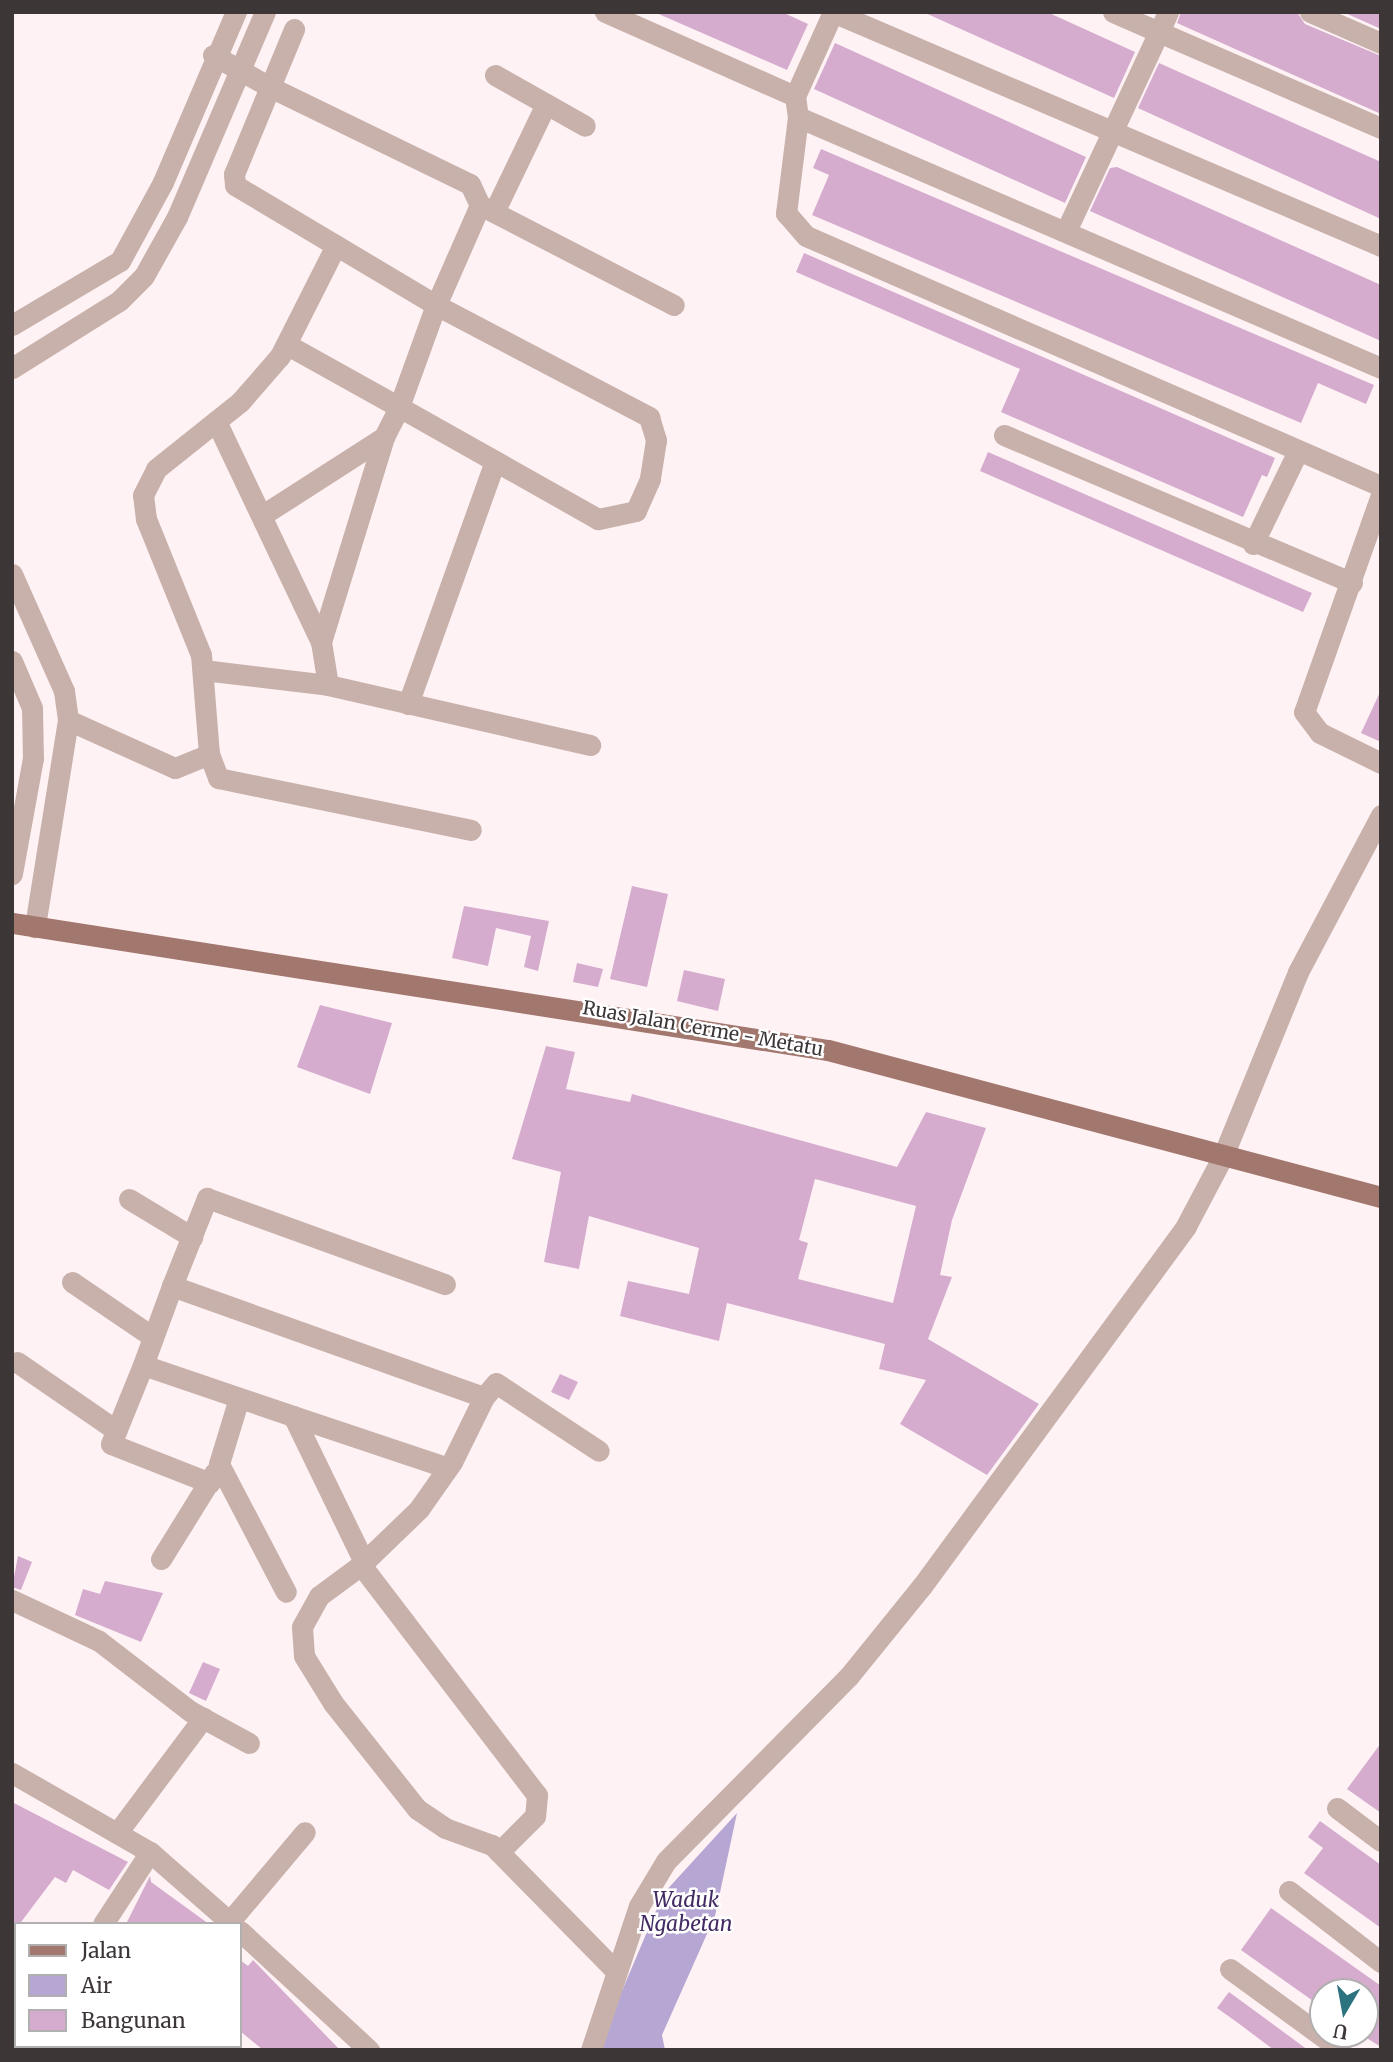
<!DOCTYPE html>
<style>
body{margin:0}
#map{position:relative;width:1393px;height:2062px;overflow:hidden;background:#fff2f5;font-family:Merriweather,serif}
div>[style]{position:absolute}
.water>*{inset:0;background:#b6a6d3}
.building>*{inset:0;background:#d5acce}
.minor>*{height:21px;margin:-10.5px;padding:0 10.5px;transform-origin:10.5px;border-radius:10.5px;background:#c9b1ab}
.major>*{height:21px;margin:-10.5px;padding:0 10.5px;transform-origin:10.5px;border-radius:10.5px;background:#a2776d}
span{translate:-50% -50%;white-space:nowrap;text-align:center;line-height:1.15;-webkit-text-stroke:5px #fff;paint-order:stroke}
.street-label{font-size:19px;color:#3c3637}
.water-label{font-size:21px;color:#432c64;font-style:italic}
.frame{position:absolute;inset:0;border:14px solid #3c3637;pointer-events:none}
.legend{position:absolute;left:14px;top:1922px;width:228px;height:126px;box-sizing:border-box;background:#fff;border:2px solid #b1afaf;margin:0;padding:9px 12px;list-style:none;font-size:21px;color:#3c3637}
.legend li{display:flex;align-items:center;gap:14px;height:35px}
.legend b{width:35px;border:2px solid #b1afaf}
.north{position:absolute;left:1309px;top:1978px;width:70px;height:70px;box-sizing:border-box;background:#fff;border:2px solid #b1afaf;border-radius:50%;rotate:190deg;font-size:19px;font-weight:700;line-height:28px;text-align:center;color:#3c3637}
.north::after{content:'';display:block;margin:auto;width:24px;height:32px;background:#2b737e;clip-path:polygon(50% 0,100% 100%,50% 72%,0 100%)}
</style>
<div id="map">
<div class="water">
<div style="clip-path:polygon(737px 1813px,715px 1916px,662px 2035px,665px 2050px,597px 2050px,663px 1894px)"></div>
</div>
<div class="building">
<div style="clip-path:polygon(654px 12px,782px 12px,808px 24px,787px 70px)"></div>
<div style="clip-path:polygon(923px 12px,1047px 12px,1135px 52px,1114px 98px)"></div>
<div style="clip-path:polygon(1181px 12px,1297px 12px,1305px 24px,1381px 56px,1381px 114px,1177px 23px)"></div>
<div style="clip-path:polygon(1343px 12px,1381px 12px,1381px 29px)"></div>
<div style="clip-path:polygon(835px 43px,1086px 157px,1065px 203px,814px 89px)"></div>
<div style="clip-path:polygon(1159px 63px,1381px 162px,1381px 219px,1138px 108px)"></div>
<div style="clip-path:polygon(821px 149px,1374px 385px,1366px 404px,1318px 383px,1301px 423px,812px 215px,829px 175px,813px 168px)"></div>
<div style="clip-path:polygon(1117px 167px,1381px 285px,1381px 341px,1090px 211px,1110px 168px)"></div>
<div style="clip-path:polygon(804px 253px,1275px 458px,1267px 477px,1262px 475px,1243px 517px,1001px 412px,1020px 369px,796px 272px)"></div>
<div style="clip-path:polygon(988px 452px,1312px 593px,1303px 612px,980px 471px)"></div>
<div style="clip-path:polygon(1381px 690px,1381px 742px,1361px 733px)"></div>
<div style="clip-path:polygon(632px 886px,668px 894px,647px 987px,610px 979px)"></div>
<div style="clip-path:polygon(464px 906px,549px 921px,538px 971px,524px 967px,531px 936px,496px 928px,488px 966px,452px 958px)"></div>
<div style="clip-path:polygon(577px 963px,603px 969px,598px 987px,573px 982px)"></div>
<div style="clip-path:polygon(684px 970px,725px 979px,718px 1011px,677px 1001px)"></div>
<div style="clip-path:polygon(320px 1005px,392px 1023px,370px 1094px,297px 1067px)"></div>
<div style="clip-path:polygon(evenodd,546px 1046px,575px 1052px,566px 1089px,630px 1102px,632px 1094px,897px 1167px,926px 1112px,986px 1128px,952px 1220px,940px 1275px,952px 1277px,928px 1339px,1039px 1404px,987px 1475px,900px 1424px,926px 1380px,879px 1369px,885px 1344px,727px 1303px,719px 1341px,620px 1316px,628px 1281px,689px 1294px,699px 1248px,589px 1216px,579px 1269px,544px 1262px,561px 1172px,512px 1159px,546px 1046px,815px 1179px,916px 1206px,893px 1303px,798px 1279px,808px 1243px,799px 1240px,815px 1179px)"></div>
<div style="clip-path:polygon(560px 1374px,578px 1382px,569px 1400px,551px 1392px)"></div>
<div style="clip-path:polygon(18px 1556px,32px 1562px,21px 1590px,12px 1587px)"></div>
<div style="clip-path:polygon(105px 1581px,163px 1593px,141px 1642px,75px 1615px,83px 1589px,100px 1594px)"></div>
<div style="clip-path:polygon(203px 1662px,220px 1669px,206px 1701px,189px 1693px)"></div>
<div style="clip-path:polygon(1381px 1743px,1381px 1813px,1347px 1789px)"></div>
<div style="clip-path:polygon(12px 1802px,128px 1862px,109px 1890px,73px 1870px,66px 1883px,55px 1877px,12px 1934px)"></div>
<div style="clip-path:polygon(1320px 1821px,1381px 1865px,1381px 1928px,1304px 1873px,1323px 1848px,1308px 1837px)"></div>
<div style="clip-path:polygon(150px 1876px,151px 1882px,209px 1924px,126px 1924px)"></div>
<div style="clip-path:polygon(1271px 1908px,1381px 1986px,1381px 2047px,1365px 2037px,1365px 1992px,1323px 1992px,1323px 2008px,1241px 1950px)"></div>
<div style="clip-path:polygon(240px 1960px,248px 1966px,253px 1960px,340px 2050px,263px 2050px,240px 2031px)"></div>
<div style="clip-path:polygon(1229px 1992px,1255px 2011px,1308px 2050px,1274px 2050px,1238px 2023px,1217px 2008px)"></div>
</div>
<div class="minor">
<div style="left:605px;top:12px;width:208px;rotate:23.9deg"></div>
<div style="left:1168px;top:12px;width:22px;rotate:114deg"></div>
<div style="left:1159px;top:32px;width:242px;rotate:23.4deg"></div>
<div style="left:1310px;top:12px;width:77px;rotate:23.6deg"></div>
<div style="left:213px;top:55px;width:65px;rotate:29.3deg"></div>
<div style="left:270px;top:87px;width:222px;rotate:25.9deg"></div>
<div style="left:470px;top:184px;width:23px;rotate:65deg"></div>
<div style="left:480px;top:205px;width:109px;rotate:113.7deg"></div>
<div style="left:436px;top:305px;width:234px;rotate:-149.2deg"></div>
<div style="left:235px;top:185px;width:11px;rotate:-95deg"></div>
<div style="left:234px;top:174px;width:157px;rotate:-67.5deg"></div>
<div style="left:495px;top:75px;width:103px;rotate:29.5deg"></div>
<div style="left:798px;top:117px;width:97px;rotate:97.1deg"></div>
<div style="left:786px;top:213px;width:30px;rotate:49deg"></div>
<div style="left:806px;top:236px;width:627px;rotate:23.5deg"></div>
<div style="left:480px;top:205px;width:218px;rotate:27.3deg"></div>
<div style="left:494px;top:212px;width:120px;rotate:-64.3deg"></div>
<div style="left:1066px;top:231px;width:220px;rotate:-65deg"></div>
<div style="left:1159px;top:32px;width:50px;rotate:-156.5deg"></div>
<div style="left:1381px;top:246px;width:596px;rotate:-156.88deg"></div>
<div style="left:833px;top:12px;width:92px;rotate:114.3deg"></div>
<div style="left:795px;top:96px;width:21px;rotate:82deg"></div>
<div style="left:798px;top:117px;width:635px;rotate:23.29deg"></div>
<div style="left:12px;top:325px;width:126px;rotate:-30.7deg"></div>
<div style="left:120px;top:261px;width:90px;rotate:-61.4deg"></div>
<div style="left:163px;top:182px;width:185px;rotate:-66.8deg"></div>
<div style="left:12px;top:368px;width:126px;rotate:-32.1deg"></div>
<div style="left:119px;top:301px;width:35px;rotate:-45deg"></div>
<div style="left:144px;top:276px;width:68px;rotate:-60.8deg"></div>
<div style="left:177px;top:217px;width:223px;rotate:-66.8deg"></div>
<div style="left:216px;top:421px;width:245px;rotate:64.6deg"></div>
<div style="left:1004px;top:435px;width:378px;rotate:23deg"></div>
<div style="left:1381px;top:495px;width:230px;rotate:109.5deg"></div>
<div style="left:1304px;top:712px;width:26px;rotate:53deg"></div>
<div style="left:1320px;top:733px;width:68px;rotate:26.2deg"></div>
<div style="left:264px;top:514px;width:143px;rotate:-32.7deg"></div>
<div style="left:1253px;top:544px;width:103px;rotate:-64.2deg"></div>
<div style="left:12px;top:574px;width:128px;rotate:66deg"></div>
<div style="left:64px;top:691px;width:29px;rotate:82deg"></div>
<div style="left:68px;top:720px;width:210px;rotate:99.1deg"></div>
<div style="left:12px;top:661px;width:51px;rotate:66.9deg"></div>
<div style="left:32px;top:708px;width:50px;rotate:88.9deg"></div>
<div style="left:33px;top:758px;width:118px;rotate:100.3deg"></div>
<div style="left:203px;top:670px;width:126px;rotate:6.8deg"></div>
<div style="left:328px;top:685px;width:44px;rotate:-99.2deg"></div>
<div style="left:321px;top:642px;width:214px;rotate:-72.9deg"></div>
<div style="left:384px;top:437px;width:34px;rotate:-63deg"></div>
<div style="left:399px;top:407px;width:109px;rotate:-70.1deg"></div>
<div style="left:436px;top:305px;width:241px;rotate:27.7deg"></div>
<div style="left:649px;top:417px;width:24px;rotate:73deg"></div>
<div style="left:656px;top:440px;width:39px;rotate:99deg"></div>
<div style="left:650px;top:479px;width:35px;rotate:114deg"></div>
<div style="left:636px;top:511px;width:39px;rotate:168deg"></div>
<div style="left:598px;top:519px;width:228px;rotate:-150.6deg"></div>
<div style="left:399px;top:407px;width:129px;rotate:-150.9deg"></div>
<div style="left:328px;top:685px;width:269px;rotate:12.9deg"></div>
<div style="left:408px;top:704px;width:258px;rotate:-70.3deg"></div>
<div style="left:68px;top:720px;width:117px;rotate:24.2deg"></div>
<div style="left:175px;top:768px;width:37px;rotate:-22deg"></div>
<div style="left:209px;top:754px;width:99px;rotate:-94.6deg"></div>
<div style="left:201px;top:655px;width:147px;rotate:-112deg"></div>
<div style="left:146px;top:519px;width:24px;rotate:-97deg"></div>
<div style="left:143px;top:495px;width:29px;rotate:-63deg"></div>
<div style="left:156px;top:469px;width:107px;rotate:-38.6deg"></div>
<div style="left:240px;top:402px;width:61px;rotate:-49deg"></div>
<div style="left:280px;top:356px;width:124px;rotate:-63.2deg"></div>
<div style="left:209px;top:754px;width:26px;rotate:69deg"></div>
<div style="left:218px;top:778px;width:258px;rotate:11.6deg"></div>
<div style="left:129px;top:1199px;width:74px;rotate:31.1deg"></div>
<div style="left:72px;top:1282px;width:98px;rotate:34.2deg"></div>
<div style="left:172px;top:1286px;width:95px;rotate:-68.3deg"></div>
<div style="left:207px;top:1198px;width:253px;rotate:19.9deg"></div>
<div style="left:17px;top:1362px;width:121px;rotate:34.6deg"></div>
<div style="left:143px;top:1365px;width:85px;rotate:112.1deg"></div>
<div style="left:111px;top:1444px;width:106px;rotate:21.5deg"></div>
<div style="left:484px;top:1397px;width:18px;rotate:-49deg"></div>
<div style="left:496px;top:1383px;width:123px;rotate:33.4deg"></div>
<div style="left:239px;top:1398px;width:69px;rotate:106.9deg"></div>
<div style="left:219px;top:1464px;width:144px;rotate:62.4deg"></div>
<div style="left:293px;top:1416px;width:163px;rotate:18.5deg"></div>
<div style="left:161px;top:1559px;width:102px;rotate:-58.2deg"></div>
<div style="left:364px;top:1562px;width:162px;rotate:-115.9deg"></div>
<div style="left:293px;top:1416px;width:158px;rotate:-161.2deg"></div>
<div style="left:143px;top:1365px;width:84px;rotate:-69.8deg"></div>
<div style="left:172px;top:1286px;width:331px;rotate:19.6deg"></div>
<div style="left:484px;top:1397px;width:72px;rotate:116.2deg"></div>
<div style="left:452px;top:1462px;width:57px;rotate:125.1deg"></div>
<div style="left:419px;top:1509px;width:81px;rotate:136deg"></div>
<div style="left:361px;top:1565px;width:52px;rotate:143.6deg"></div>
<div style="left:319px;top:1596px;width:35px;rotate:119deg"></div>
<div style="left:302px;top:1627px;width:29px;rotate:86deg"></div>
<div style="left:304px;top:1656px;width:55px;rotate:58.3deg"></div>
<div style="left:333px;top:1703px;width:135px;rotate:51.6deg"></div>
<div style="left:417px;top:1809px;width:34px;rotate:34deg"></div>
<div style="left:445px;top:1828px;width:50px;rotate:19.9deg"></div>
<div style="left:492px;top:1845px;width:177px;rotate:45.5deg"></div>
<div style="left:361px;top:1565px;width:290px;rotate:52.6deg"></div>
<div style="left:537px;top:1795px;width:21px;rotate:95deg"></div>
<div style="left:535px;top:1816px;width:51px;rotate:135deg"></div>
<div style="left:12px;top:1600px;width:96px;rotate:25.2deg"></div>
<div style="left:99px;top:1641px;width:115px;rotate:37.6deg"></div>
<div style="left:190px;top:1711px;width:67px;rotate:28.5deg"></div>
<div style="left:12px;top:1773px;width:159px;rotate:29.8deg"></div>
<div style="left:150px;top:1852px;width:109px;rotate:41.3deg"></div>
<div style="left:1337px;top:1808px;width:55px;rotate:36.9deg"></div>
<div style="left:117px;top:1833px;width:144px;rotate:-53.2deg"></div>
<div style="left:1289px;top:1891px;width:116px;rotate:37.7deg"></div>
<div style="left:230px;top:1921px;width:116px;rotate:-49.9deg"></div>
<div style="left:103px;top:1924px;width:86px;rotate:-56.9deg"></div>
<div style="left:240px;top:1931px;width:176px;rotate:42.7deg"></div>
<div style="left:1230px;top:1969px;width:137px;rotate:36.1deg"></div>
<div style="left:12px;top:1989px;width:7px;rotate:-56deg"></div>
<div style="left:113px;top:2046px;width:6px;rotate:39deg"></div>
<div style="left:591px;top:2050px;width:152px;rotate:-71.6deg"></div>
<div style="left:639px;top:1906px;width:52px;rotate:-59deg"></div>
<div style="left:666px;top:1861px;width:260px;rotate:-45.3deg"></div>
<div style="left:849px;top:1676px;width:116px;rotate:-51deg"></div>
<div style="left:922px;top:1586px;width:446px;rotate:-53.7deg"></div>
<div style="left:1186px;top:1226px;width:79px;rotate:-62.1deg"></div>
<div style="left:1223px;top:1156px;width:199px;rotate:-67.8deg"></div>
<div style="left:1298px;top:972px;width:178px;rotate:-62.1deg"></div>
</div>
<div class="major">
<div style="left:12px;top:923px;width:826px;rotate:8.85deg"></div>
<div style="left:828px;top:1050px;width:572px;rotate:14.89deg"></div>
</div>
<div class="street-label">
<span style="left:703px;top:1029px;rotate:10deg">Ruas Jalan Cerme - Metatu</span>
</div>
<div class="water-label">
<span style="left:686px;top:1912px">Waduk<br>Ngabetan</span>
</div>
<div class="frame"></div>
<ul class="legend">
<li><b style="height:9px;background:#a2776d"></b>Jalan</li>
<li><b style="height:19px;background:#b6a6d3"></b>Air</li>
<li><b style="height:19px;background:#d5acce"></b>Bangunan</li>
</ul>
<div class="north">U</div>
</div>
